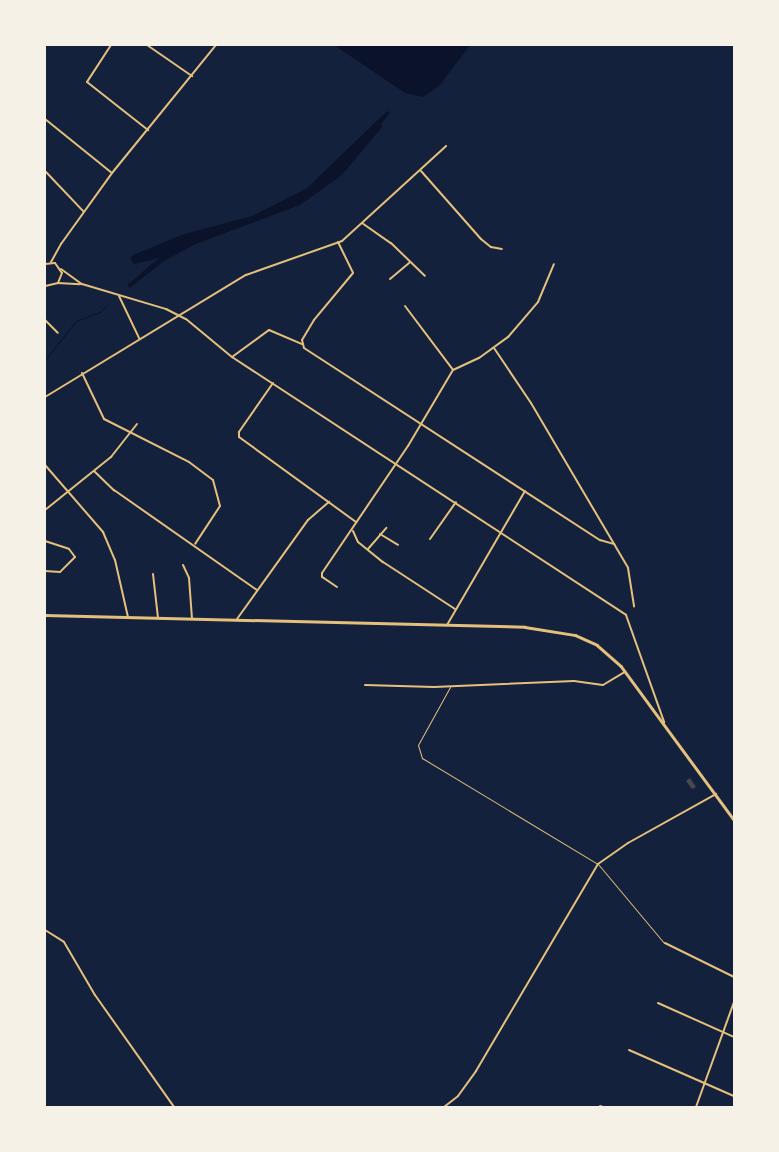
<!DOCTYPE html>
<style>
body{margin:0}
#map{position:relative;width:779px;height:1152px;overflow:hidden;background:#14213d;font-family:"Crimson Pro",serif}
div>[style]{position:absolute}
.water>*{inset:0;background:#0b132b}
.stream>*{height:1px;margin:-0.5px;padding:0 0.5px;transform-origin:0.5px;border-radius:0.5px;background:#0b132b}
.building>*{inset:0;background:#48494c}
.service>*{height:1px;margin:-0.5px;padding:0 0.5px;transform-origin:0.5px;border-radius:0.5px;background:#e5c07b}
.minor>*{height:2px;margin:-1px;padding:0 1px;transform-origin:1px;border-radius:1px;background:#e5c07b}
.tertiary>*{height:2.5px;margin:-1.25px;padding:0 1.25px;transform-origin:1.25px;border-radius:1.25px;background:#e5c07b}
span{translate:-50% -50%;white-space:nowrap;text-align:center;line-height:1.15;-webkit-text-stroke:5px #f6f1e7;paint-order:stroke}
.frame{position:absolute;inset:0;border:46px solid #f6f1e7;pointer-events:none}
</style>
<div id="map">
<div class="water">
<div style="clip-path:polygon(334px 45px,470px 45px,440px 85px,423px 97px,405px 93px)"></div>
<div style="clip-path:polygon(387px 111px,390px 113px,381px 124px,383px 126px,342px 175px,300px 205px,196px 244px,164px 261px,130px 288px,127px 285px,159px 258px,134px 264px,130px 259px,133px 255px,184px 234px,252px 216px,307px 188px)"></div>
</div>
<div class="stream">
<div style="left:45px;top:360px;width:50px;rotate:-51.5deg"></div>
<div style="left:76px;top:321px;width:26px;rotate:-21deg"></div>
<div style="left:100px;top:312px;width:11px;rotate:-45deg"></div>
</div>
<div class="building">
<div style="clip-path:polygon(690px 778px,696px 787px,692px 789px,686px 781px)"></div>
</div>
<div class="service">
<div style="left:450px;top:687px;width:66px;rotate:118.9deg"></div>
<div style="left:418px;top:745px;width:14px;rotate:73deg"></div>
<div style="left:422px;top:758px;width:205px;rotate:31.1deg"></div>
<div style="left:598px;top:864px;width:103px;rotate:50.1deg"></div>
</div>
<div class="minor">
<div style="left:111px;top:45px;width:44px;rotate:123deg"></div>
<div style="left:87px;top:82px;width:78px;rotate:38.2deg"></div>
<div style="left:147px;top:45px;width:55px;rotate:34.6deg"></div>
<div style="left:45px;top:119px;width:86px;rotate:38.9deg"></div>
<div style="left:421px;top:171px;width:91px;rotate:48.6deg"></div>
<div style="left:481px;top:239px;width:13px;rotate:39deg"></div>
<div style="left:491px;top:247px;width:11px;rotate:10deg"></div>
<div style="left:46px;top:172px;width:54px;rotate:46.5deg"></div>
<div style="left:362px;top:223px;width:35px;rotate:35deg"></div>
<div style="left:391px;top:243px;width:47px;rotate:44.1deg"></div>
<div style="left:338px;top:242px;width:34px;rotate:64deg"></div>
<div style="left:353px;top:273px;width:61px;rotate:129.7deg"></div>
<div style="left:314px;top:320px;width:23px;rotate:121deg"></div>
<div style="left:302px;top:340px;width:8px;rotate:76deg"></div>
<div style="left:304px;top:348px;width:353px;rotate:33deg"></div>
<div style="left:600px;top:540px;width:15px;rotate:16deg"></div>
<div style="left:51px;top:262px;width:21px;rotate:-61deg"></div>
<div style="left:61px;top:244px;width:87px;rotate:-54.3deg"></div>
<div style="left:112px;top:173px;width:165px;rotate:-50.9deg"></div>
<div style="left:45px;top:264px;width:10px;rotate:-6deg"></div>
<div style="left:55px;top:263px;width:12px;rotate:55deg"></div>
<div style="left:62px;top:273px;width:11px;rotate:112deg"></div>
<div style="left:58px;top:283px;width:13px;rotate:167deg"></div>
<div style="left:61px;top:269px;width:26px;rotate:36deg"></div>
<div style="left:82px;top:284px;width:88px;rotate:16.6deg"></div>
<div style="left:166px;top:309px;width:22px;rotate:27deg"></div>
<div style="left:186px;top:319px;width:60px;rotate:39.6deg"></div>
<div style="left:232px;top:357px;width:471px;rotate:33.2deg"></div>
<div style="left:626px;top:615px;width:114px;rotate:70.4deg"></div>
<div style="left:390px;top:279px;width:26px;rotate:-40deg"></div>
<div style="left:58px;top:283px;width:22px;rotate:3deg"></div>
<div style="left:119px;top:296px;width:47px;rotate:64.5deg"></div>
<div style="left:405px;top:306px;width:80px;rotate:53.1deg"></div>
<div style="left:45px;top:320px;width:18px;rotate:45deg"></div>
<div style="left:494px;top:348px;width:66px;rotate:56.1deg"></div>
<div style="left:531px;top:403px;width:191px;rotate:59.5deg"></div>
<div style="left:628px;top:568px;width:39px;rotate:81deg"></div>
<div style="left:232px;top:357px;width:46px;rotate:-36.1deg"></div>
<div style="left:269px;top:330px;width:36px;rotate:23deg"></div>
<div style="left:82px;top:373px;width:51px;rotate:64.4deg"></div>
<div style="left:104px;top:419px;width:95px;rotate:26.8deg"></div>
<div style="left:189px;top:462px;width:30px;rotate:37deg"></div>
<div style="left:213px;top:480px;width:27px;rotate:75deg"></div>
<div style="left:220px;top:506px;width:45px;rotate:123.3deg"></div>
<div style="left:273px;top:383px;width:60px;rotate:124.8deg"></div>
<div style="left:239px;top:432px;width:5px;rotate:90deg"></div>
<div style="left:239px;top:437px;width:145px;rotate:36deg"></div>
<div style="left:45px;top:397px;width:235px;rotate:-31.3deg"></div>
<div style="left:246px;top:275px;width:102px;rotate:-19.5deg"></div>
<div style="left:342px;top:241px;width:141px;rotate:-42.4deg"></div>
<div style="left:45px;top:465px;width:89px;rotate:49.1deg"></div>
<div style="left:103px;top:532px;width:30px;rotate:67deg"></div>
<div style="left:115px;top:560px;width:58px;rotate:77.2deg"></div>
<div style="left:94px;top:471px;width:28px;rotate:44deg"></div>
<div style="left:114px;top:490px;width:174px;rotate:35deg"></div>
<div style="left:45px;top:510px;width:85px;rotate:-38.8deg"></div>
<div style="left:111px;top:457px;width:42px;rotate:-51.8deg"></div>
<div style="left:353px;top:531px;width:12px;rotate:66deg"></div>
<div style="left:358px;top:542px;width:32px;rotate:39deg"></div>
<div style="left:383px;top:562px;width:86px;rotate:33.1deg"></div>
<div style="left:380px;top:534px;width:21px;rotate:31deg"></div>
<div style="left:430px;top:539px;width:45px;rotate:-54.9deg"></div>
<div style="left:45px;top:541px;width:25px;rotate:18deg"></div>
<div style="left:69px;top:549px;width:10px;rotate:53deg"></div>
<div style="left:75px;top:557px;width:21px;rotate:135deg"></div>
<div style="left:60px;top:572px;width:15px;rotate:-176deg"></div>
<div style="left:368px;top:549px;width:28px;rotate:-49deg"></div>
<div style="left:183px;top:565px;width:14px;rotate:65deg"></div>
<div style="left:189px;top:578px;width:41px;rotate:85.8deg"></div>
<div style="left:153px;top:574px;width:44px;rotate:83.5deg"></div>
<div style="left:337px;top:587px;width:18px;rotate:-146deg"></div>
<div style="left:322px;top:577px;width:4px;rotate:-90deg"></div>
<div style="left:322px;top:573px;width:153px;rotate:-55.9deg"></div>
<div style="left:408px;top:446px;width:88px;rotate:-59.4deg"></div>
<div style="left:453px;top:370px;width:29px;rotate:-25deg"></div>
<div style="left:479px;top:358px;width:36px;rotate:-36deg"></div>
<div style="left:508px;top:337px;width:46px;rotate:-49.4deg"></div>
<div style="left:538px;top:302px;width:41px;rotate:-67.2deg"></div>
<div style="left:237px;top:619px;width:122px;rotate:-54.4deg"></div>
<div style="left:308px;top:520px;width:28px;rotate:-41deg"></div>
<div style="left:447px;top:625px;width:155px;rotate:-59.8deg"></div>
<div style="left:365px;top:685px;width:69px;rotate:1.7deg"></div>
<div style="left:434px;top:687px;width:140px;rotate:-2.5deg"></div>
<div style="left:574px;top:681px;width:29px;rotate:8deg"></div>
<div style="left:603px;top:685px;width:26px;rotate:-31deg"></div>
<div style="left:45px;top:930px;width:22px;rotate:32deg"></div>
<div style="left:64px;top:942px;width:61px;rotate:59.7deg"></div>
<div style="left:95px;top:995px;width:137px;rotate:54.8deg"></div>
<div style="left:665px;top:943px;width:77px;rotate:26.2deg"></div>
<div style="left:658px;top:1003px;width:83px;rotate:24.1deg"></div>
<div style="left:629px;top:1050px;width:115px;rotate:23.7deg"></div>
<div style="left:600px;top:1106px;width:3px;rotate:18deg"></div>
<div style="left:444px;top:1107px;width:18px;rotate:-38deg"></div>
<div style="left:458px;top:1096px;width:31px;rotate:-54deg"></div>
<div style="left:476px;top:1071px;width:240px;rotate:-59.5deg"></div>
<div style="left:598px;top:864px;width:37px;rotate:-35deg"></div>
<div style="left:628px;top:843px;width:101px;rotate:-29.1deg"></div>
<div style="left:696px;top:1107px;width:112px;rotate:-70.1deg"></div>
</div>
<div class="tertiary">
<div style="left:45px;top:615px;width:480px;rotate:1.4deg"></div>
<div style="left:525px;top:627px;width:51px;rotate:9.1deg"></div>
<div style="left:575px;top:635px;width:24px;rotate:24deg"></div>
<div style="left:597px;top:645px;width:32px;rotate:41deg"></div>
<div style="left:621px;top:666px;width:191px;rotate:53.7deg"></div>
</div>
<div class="frame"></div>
</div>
